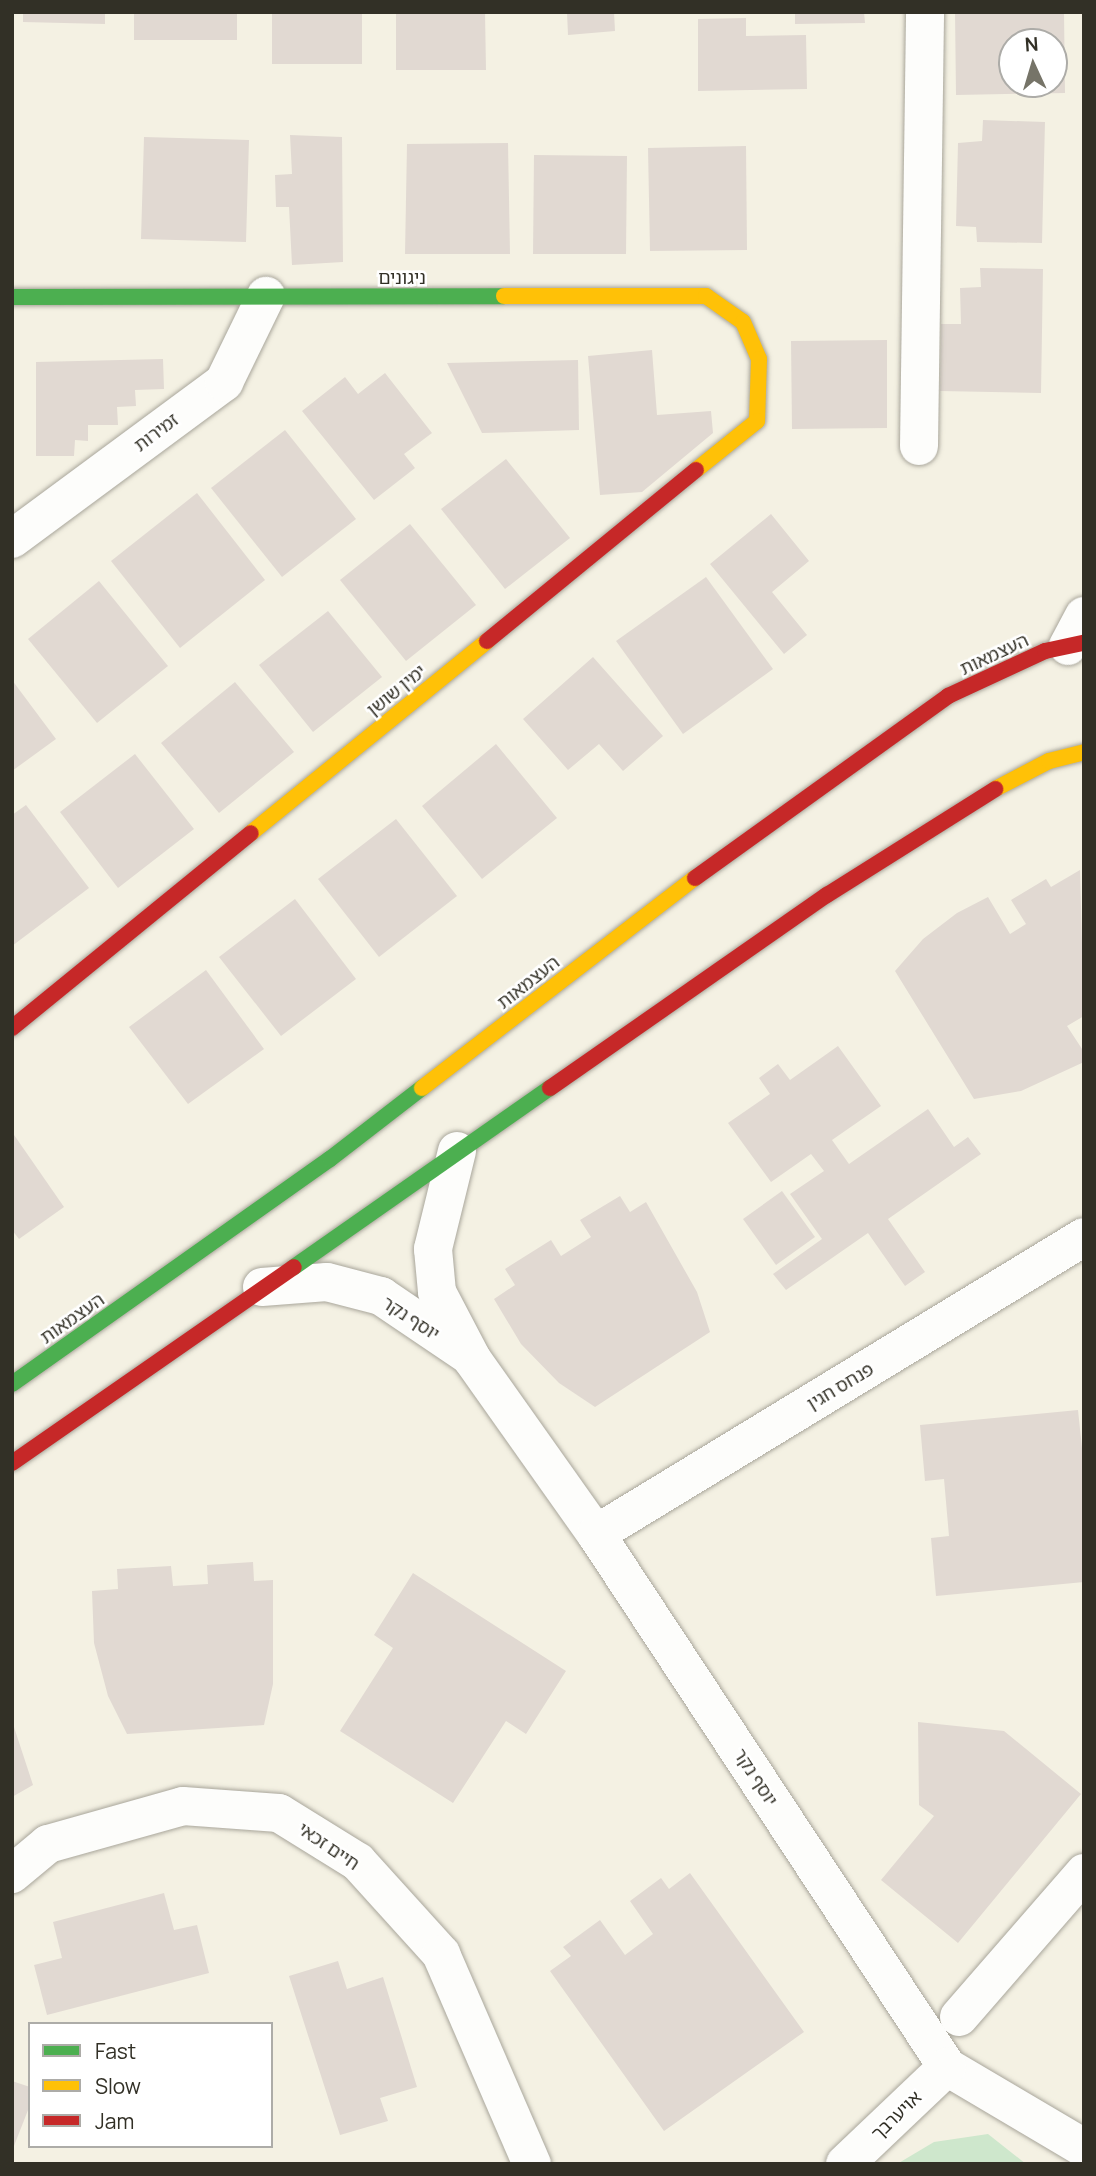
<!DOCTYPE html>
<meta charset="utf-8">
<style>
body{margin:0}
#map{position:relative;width:1096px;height:2176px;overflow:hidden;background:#f4f1e3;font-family:Manrope,"Noto Sans Hebrew",sans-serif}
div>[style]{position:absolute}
.green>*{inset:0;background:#cee7cc}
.building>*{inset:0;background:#e1d9d2}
.roads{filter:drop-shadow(0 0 2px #a9a69b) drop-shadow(0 0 2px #a9a69b)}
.street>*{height:38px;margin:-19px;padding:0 19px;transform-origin:19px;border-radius:19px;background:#fdfdfb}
.fast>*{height:16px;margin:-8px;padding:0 8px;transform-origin:8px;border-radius:8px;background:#4caf50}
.slow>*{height:16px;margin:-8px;padding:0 8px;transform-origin:8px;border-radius:8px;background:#ffc107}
.jam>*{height:16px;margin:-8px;padding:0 8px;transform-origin:8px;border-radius:8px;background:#c62828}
span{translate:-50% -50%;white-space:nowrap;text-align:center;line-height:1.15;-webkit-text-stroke:5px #fff;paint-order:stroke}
.street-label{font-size:18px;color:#323026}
.frame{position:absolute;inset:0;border:14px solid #323026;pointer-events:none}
.legend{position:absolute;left:28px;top:2022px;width:245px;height:126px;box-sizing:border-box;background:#fff;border:2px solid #adaca8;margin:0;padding:9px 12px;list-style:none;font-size:21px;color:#323026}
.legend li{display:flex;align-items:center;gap:14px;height:35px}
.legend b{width:35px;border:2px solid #adaca8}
.north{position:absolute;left:998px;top:28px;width:70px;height:70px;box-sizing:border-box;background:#fff;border:2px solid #adaca8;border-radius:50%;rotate:356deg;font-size:19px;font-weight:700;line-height:28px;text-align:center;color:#323026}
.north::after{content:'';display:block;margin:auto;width:24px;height:32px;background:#767468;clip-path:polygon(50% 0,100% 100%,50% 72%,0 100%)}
</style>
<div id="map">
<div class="green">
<div style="clip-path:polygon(988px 2134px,1026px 2164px,897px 2164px,934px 2142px)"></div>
</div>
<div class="building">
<div style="clip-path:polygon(23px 12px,105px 12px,105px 24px,23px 22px)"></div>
<div style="clip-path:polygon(134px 12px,237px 12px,237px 40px,134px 40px)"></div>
<div style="clip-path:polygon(272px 12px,362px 12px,362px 64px,272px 64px)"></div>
<div style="clip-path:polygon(396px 12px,485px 12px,486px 70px,396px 70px)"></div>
<div style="clip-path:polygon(567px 12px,614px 12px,615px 31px,568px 35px)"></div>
<div style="clip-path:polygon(795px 12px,864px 12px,865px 23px,795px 24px)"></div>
<div style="clip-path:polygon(evenodd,955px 12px,1064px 12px,1065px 93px,956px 95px,955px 12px,1012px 42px,1054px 42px,1054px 84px,1012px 84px,1012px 42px)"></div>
<div style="clip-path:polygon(746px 18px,746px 36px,806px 35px,807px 89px,698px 91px,698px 19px)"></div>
<div style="clip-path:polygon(983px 120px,1045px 122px,1042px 243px,977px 242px,976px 227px,956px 226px,958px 143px,982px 141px)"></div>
<div style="clip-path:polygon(290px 135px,342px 137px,343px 262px,292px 265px,289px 207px,276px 207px,275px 175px,292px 174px)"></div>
<div style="clip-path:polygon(144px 137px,249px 140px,246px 242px,141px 239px)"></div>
<div style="clip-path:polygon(508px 143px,510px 254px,405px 254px,407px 144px)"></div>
<div style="clip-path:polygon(746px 146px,747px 250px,650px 251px,648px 148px)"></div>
<div style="clip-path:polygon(534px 155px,627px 156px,626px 254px,533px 254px)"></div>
<div style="clip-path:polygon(980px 268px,1043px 269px,1041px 393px,940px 391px,941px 324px,961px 324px,960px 288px,981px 287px)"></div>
<div style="clip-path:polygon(887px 340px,887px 428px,792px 429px,791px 341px)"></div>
<div style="clip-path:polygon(652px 350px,657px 415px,711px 411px,713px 433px,642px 492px,600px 495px,588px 356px)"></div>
<div style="clip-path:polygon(163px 359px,164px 389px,135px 390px,136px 406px,117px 407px,118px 425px,88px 425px,88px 441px,75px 440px,74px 456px,36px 456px,36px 362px)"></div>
<div style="clip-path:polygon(578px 360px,579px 430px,482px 433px,447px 363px)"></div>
<div style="clip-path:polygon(385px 373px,432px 433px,404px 454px,415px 468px,374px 500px,302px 411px,345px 377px,358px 394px)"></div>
<div style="clip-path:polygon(285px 430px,356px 519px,282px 577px,211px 488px)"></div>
<div style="clip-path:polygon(506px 459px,570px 538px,505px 589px,441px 509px)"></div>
<div style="clip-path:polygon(197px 493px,265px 580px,180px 648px,111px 561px)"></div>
<div style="clip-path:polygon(771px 514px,809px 561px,772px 592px,807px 635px,784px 654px,710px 564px)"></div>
<div style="clip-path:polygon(410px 524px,476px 605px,406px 661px,340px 580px)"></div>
<div style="clip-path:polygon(706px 577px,773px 669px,683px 734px,616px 641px)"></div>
<div style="clip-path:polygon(99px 581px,168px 666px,97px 723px,28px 639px)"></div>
<div style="clip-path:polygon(328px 611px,382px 677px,313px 732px,259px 665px)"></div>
<div style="clip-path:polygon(593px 657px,663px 736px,623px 771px,599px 744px,568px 770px,523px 719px)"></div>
<div style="clip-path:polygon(12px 680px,56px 739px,12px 771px)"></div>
<div style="clip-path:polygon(235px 682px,294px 752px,219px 813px,161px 743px)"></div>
<div style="clip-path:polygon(496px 744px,557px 818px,482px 879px,422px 806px)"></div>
<div style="clip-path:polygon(135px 754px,194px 829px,118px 888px,60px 812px)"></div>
<div style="clip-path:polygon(26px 805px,89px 888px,12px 946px,12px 815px)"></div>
<div style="clip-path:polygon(396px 819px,457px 896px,379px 957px,318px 879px)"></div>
<div style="clip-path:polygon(1080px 870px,1084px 1016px,1067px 1026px,1084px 1052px,1084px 1062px,1021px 1091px,974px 1099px,895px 971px,923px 939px,957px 913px,988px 897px,1010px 934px,1026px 924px,1011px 900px,1046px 879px,1051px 887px)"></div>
<div style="clip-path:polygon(295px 899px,356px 979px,281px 1036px,219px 957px)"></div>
<div style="clip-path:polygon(206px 970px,264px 1049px,188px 1104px,129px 1027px)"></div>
<div style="clip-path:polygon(838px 1046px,881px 1106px,832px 1140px,849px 1164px,928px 1109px,954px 1147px,968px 1137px,981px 1154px,888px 1219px,925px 1272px,905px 1286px,868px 1233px,786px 1290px,773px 1274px,822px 1239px,790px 1194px,824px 1171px,811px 1154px,771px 1182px,728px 1123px,770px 1094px,759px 1078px,778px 1064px,790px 1080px)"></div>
<div style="clip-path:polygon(12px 1132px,64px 1207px,19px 1239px,12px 1230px)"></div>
<div style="clip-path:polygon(782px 1191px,815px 1237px,776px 1265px,743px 1219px)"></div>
<div style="clip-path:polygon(620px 1196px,630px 1212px,646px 1202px,697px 1292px,710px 1332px,595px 1407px,559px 1383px,521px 1344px,494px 1299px,515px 1285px,505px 1269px,551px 1240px,561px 1256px,591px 1237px,580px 1220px)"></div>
<div style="clip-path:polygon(1078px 1410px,1084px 1467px,1084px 1582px,936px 1596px,931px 1538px,949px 1536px,944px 1479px,925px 1481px,920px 1425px)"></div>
<div style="clip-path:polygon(253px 1562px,254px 1581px,273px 1580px,273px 1684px,264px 1725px,127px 1734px,108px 1696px,94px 1643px,92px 1591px,118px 1589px,117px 1569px,171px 1566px,173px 1586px,208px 1584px,207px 1565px)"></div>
<div style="clip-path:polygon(413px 1573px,566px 1671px,526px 1734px,506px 1721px,453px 1803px,340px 1731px,393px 1648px,374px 1635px)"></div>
<div style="clip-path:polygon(12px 1721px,33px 1785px,12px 1797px)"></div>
<div style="clip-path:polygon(918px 1722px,1004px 1731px,1081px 1794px,958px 1943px,881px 1880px,934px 1816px,919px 1805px)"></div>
<div style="clip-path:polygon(690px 1873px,804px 2032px,664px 2131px,550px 1971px,571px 1956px,563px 1947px,600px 1920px,625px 1955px,653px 1934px,630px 1901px,661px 1878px,669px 1889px)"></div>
<div style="clip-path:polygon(164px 1893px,174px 1930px,197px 1925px,209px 1973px,47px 2015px,34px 1965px,62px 1958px,53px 1922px)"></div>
<div style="clip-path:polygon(338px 1961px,347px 1989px,383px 1977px,417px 2087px,380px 2098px,388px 2121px,340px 2135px,289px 1976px)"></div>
<div style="clip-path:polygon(12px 2081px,30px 2087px,30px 2105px,12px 2151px)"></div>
</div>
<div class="roads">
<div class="street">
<div style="left:919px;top:446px;width:434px;rotate:-89.2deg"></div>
<div style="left:12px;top:539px;width:264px;rotate:-36.5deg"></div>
<div style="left:224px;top:382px;width:96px;rotate:-64deg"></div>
<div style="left:1068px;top:646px;width:34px;rotate:-62deg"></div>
<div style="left:457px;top:1151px;width:101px;rotate:103.8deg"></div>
<div style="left:433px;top:1249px;width:43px;rotate:84.7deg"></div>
<div style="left:437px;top:1292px;width:76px;rotate:62.4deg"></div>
<div style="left:472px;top:1359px;width:214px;rotate:54.7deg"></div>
<div style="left:596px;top:1534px;width:638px;rotate:56.63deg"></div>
<div style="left:947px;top:2067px;width:159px;rotate:30.6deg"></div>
<div style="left:262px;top:1287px;width:65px;rotate:-4.4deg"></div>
<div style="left:327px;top:1282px;width:56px;rotate:14.5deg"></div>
<div style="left:381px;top:1296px;width:105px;rotate:34.1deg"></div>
<div style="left:596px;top:1534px;width:571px;rotate:-31.32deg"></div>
<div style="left:12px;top:1874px;width:47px;rotate:-39.8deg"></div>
<div style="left:48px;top:1844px;width:140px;rotate:-15.7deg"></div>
<div style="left:183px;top:1806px;width:96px;rotate:4.2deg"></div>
<div style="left:279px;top:1813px;width:93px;rotate:31.8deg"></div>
<div style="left:358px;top:1862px;width:124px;rotate:47.9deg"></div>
<div style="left:441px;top:1954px;width:229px;rotate:66.6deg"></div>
<div style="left:959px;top:2017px;width:191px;rotate:-49deg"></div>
<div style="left:845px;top:2164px;width:141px;rotate:-43.6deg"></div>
</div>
<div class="fast">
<div style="left:12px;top:297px;width:492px;rotate:-0.1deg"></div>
<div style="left:294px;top:1267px;width:312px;rotate:-35deg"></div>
<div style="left:12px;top:1384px;width:390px;rotate:-35.3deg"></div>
<div style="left:330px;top:1159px;width:116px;rotate:-37.7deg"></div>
</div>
<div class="slow">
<div style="left:504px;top:296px;width:202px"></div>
<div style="left:706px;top:296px;width:45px;rotate:35.1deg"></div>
<div style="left:743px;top:322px;width:40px;rotate:66.6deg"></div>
<div style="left:759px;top:359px;width:62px;rotate:91.8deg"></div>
<div style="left:757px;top:421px;width:78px;rotate:141.2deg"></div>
<div style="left:995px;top:789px;width:61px;rotate:-27.4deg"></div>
<div style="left:1049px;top:761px;width:36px;rotate:-14deg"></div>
<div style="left:251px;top:833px;width:304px;rotate:-39.1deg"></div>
<div style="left:422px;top:1088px;width:344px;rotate:-37.6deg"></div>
</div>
<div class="jam">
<div style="left:487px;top:641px;width:270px;rotate:-39.3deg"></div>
<div style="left:695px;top:878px;width:312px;rotate:-35.7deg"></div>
<div style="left:948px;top:696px;width:107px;rotate:-24.9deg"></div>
<div style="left:1045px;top:651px;width:40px;rotate:-12deg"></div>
<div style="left:12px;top:1028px;width:308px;rotate:-39.2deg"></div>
<div style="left:550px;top:1088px;width:338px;rotate:-34.9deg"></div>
<div style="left:827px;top:895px;width:199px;rotate:-32.2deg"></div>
<div style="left:12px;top:1463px;width:343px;rotate:-34.8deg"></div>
</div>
</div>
<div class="street-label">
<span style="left:402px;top:277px">ניגונים</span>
<span style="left:156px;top:432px;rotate:-37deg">זמירות</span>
<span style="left:994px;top:654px;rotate:-25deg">העצמאות</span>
<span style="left:396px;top:690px;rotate:-39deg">ימין שושן</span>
<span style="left:528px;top:982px;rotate:-38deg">העצמאות</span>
<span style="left:72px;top:1318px;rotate:-35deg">העצמאות</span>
<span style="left:411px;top:1318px;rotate:33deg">יוסף נקר</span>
<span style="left:840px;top:1386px;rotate:-31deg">פנחס חגין</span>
<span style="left:756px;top:1777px;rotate:57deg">יוסף נקר</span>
<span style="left:329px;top:1846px;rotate:34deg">חיים זכאי</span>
<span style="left:896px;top:2115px;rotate:-44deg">אויערבך</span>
</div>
<div class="frame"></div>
<ul class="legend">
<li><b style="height:9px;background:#4caf50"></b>Fast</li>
<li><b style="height:9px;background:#ffc107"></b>Slow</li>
<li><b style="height:9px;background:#c62828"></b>Jam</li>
</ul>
<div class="north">N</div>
</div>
